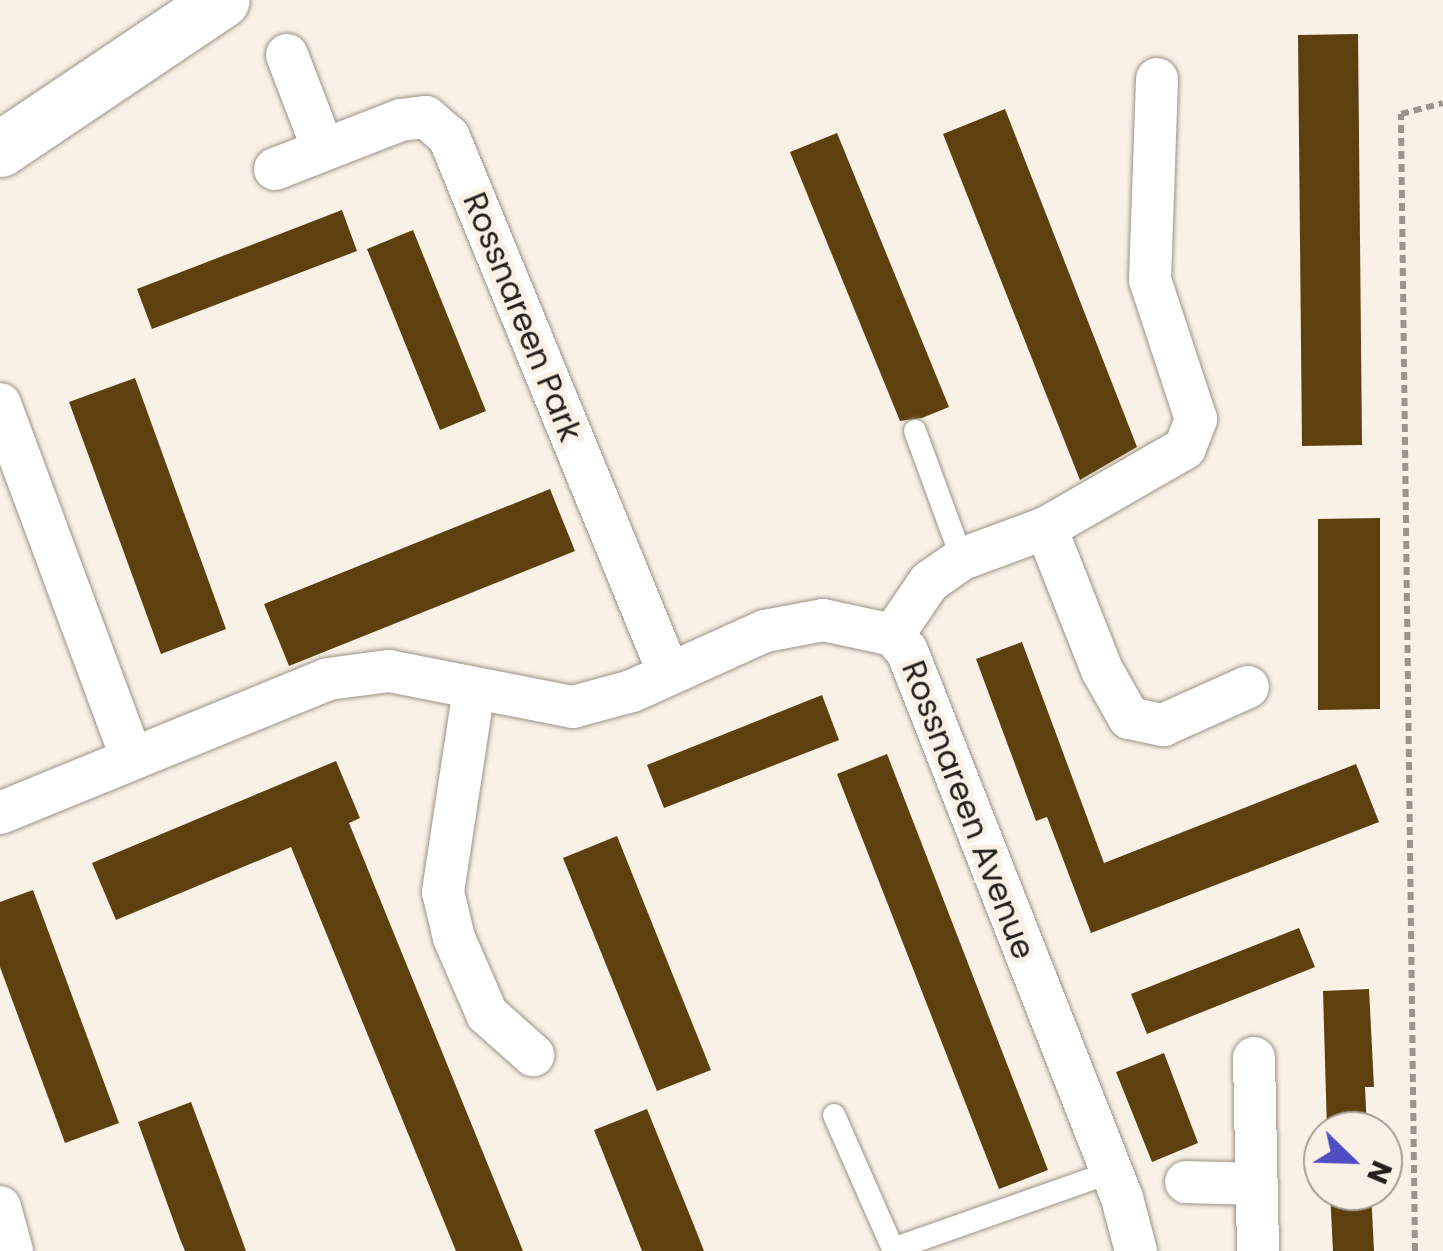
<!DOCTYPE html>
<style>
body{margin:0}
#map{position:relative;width:1443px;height:1251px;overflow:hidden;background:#f9f1e5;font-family:Poppins,sans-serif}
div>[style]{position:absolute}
.building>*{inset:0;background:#5d400d}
.path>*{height:6px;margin-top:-3px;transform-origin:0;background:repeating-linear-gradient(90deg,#9a948b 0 8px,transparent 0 13px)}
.roads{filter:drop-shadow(0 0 2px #9b9388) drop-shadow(0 0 2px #9b9388)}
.lane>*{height:22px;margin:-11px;padding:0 11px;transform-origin:11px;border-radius:11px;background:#fff}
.street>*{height:42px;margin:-21px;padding:0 21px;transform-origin:21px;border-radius:21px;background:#fff}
.secondary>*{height:55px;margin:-27.5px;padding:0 27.5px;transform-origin:27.5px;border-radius:27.5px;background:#fff}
span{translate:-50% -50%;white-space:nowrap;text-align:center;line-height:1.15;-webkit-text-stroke:10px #f9f1e5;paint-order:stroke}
.street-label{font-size:32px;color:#23201c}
.north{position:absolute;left:1303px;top:1111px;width:100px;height:100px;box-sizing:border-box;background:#f9f1e5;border:2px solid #a39d95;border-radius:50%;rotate:113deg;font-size:28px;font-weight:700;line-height:40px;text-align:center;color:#23201c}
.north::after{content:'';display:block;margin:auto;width:35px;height:45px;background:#504dc3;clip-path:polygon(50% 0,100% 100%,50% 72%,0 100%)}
</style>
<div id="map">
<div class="building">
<div style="clip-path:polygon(1358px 34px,1362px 445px,1302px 446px,1298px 35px)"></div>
<div style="clip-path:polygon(1005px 109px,1137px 447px,1080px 480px,943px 134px)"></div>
<div style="clip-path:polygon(837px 133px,949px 407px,922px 418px,900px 421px,790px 152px)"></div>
<div style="clip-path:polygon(342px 210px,357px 251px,152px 329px,137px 289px)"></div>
<div style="clip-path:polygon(413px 230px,486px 411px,440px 430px,367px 249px)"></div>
<div style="clip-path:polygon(135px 378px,226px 629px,161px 654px,69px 402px)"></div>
<div style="clip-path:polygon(550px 489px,575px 551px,289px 666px,264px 604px)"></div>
<div style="clip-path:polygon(1380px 518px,1380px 709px,1318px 710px,1318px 519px)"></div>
<div style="clip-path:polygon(1022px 642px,1104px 863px,1356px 764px,1379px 822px,1091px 933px,1047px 817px,1036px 821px,976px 659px)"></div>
<div style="clip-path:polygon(822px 695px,839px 740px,664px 808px,647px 765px)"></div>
<div style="clip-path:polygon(887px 754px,1048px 1170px,999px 1189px,837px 774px)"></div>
<div style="clip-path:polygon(336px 761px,360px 818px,349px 823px,523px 1251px,456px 1251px,291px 847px,116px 920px,92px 863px)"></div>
<div style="clip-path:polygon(617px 836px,711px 1070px,657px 1091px,563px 858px)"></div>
<div style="clip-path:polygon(33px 890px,119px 1123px,65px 1143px,0 967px,0 902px)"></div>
<div style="clip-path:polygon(1299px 928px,1315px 967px,1147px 1034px,1131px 994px)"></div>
<div style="clip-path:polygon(1369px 989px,1374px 1087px,1365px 1087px,1367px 1131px,1327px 1131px,1323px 991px)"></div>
<div style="clip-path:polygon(1164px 1053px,1198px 1143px,1152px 1162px,1116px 1072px)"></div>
<div style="clip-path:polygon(191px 1102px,220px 1180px,246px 1251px,185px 1251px,180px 1239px,138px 1122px)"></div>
<div style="clip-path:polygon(647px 1109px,693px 1223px,704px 1251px,642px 1251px,594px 1130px)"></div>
<div style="clip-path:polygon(1330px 1191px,1371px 1191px,1374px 1251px,1333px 1251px)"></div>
</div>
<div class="path">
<div style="left:1415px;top:1251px;width:1137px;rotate:-90.71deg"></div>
<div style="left:1401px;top:114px;width:43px;rotate:-14.7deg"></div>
</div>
<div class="roads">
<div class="lane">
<div style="left:915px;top:431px;width:136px;rotate:69.8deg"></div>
<div style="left:834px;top:1115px;width:146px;rotate:66.2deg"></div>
<div style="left:893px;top:1249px;width:232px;rotate:-19.4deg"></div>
</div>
<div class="street">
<div style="left:287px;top:55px;width:97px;rotate:69deg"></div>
<div style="left:275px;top:169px;width:135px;rotate:-21.3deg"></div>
<div style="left:401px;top:120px;width:25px;rotate:-7deg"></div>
<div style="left:426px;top:117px;width:30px;rotate:41deg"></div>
<div style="left:449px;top:137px;width:580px;rotate:67.72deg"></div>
<div style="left:0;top:404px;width:378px;rotate:69.6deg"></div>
<div style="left:1046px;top:528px;width:153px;rotate:68.5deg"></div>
<div style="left:1102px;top:670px;width:55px;rotate:60.6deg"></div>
<div style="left:1129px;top:718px;width:35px;rotate:12deg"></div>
<div style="left:1163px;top:725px;width:93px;rotate:-24.1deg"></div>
<div style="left:893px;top:635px;width:64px;rotate:-55.8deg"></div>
<div style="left:929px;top:582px;width:40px;rotate:-34.9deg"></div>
<div style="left:962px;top:559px;width:90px;rotate:-20.3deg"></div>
<div style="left:1046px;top:528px;width:160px;rotate:-29.9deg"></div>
<div style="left:1185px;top:448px;width:31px;rotate:-69deg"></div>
<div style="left:1196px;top:419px;width:146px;rotate:-108.3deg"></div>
<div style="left:1150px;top:280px;width:201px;rotate:-88deg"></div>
<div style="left:474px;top:689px;width:205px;rotate:98.7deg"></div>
<div style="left:443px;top:892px;width:47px;rotate:76.6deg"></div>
<div style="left:454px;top:938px;width:83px;rotate:66.5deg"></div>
<div style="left:487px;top:1014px;width:62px;rotate:41.7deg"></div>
<div style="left:0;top:813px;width:354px;rotate:-22.2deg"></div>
<div style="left:328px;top:679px;width:62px;rotate:-7.5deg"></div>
<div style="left:389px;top:671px;width:187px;rotate:11.1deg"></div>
<div style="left:573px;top:707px;width:61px;rotate:-15.2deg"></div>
<div style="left:632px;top:691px;width:146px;rotate:-24.3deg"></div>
<div style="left:765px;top:631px;width:59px;rotate:-10.7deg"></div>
<div style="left:823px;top:620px;width:72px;rotate:12.1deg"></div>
<div style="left:893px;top:635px;width:21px;rotate:49deg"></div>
<div style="left:907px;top:651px;width:588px;rotate:68.54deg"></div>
<div style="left:1122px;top:1198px;width:55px;rotate:75.2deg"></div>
<div style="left:1254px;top:1058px;width:193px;rotate:88.8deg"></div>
<div style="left:1186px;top:1182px;width:71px;rotate:1.6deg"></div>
<div style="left:0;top:1207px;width:46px;rotate:74.7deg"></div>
</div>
<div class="secondary">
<div style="left:0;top:149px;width:267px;rotate:-33.9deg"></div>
</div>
</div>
<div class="street-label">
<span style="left:522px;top:317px;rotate:68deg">Rossnareen Park</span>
<span style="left:968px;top:810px;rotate:69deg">Rossnareen Avenue</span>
</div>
<div class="north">N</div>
</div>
